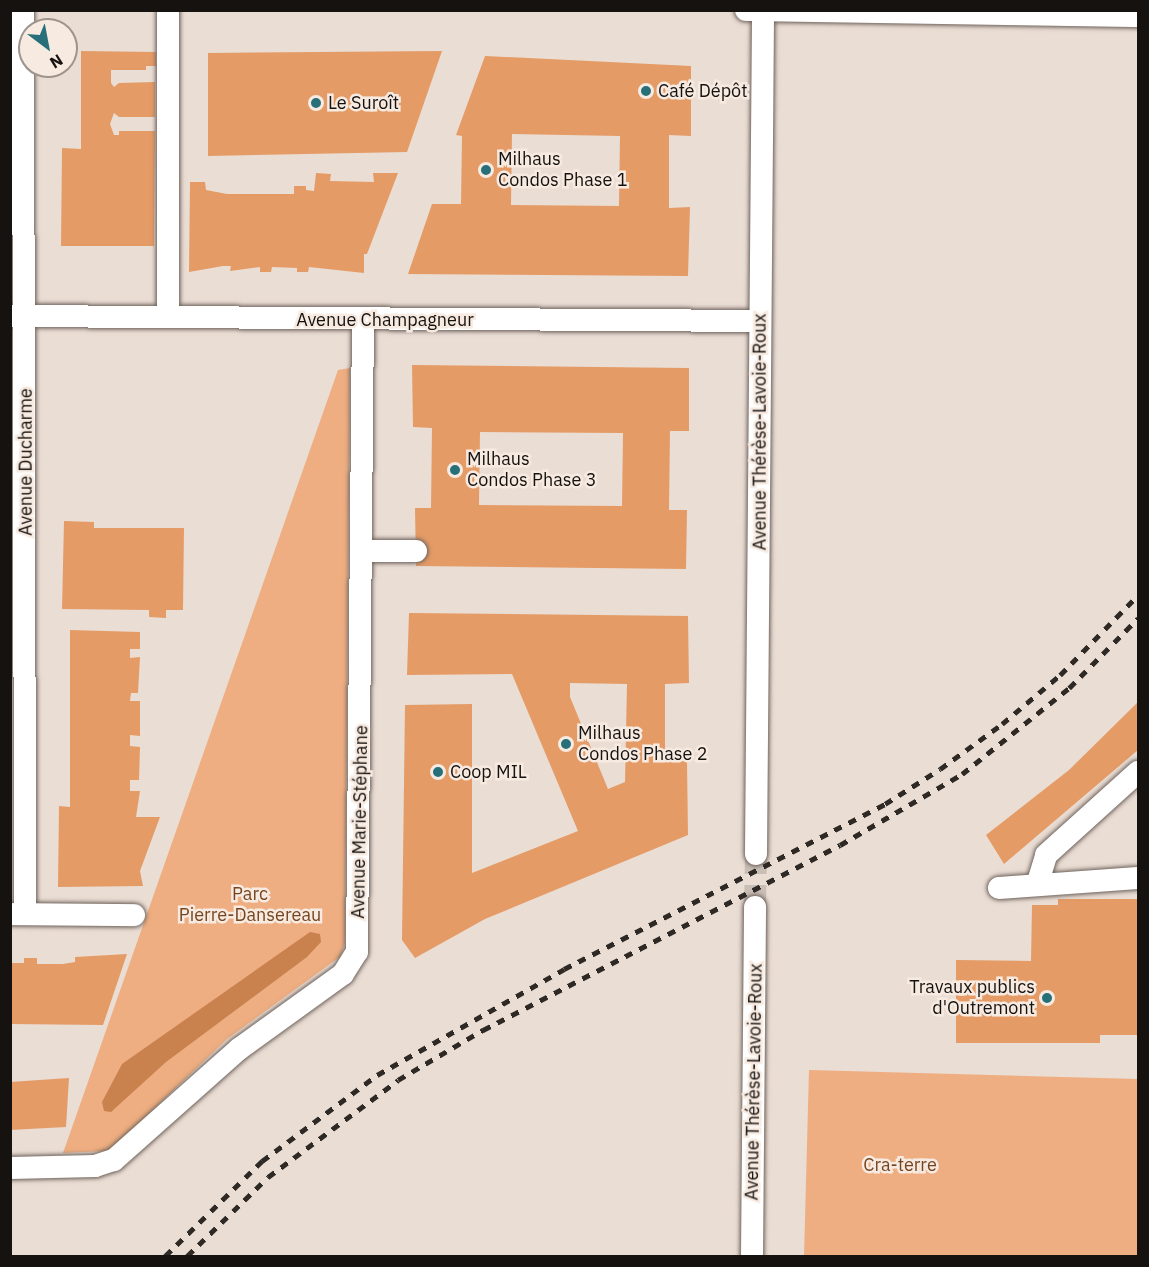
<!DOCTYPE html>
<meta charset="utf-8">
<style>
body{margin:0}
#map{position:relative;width:1149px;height:1267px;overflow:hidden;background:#eaddd4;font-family:"IBM Plex Sans",sans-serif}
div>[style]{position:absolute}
.green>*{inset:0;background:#eeae81}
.water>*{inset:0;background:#c9814d}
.building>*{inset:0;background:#e59b66}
.minor-tunnel>*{height:22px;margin-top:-11px;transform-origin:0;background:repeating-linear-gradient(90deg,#cabfb6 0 22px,transparent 0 33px)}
.roads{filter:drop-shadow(0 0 2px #6f635c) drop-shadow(0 0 2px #6f635c)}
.minor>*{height:22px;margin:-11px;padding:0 11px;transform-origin:11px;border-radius:11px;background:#fff}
.rail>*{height:4.5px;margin-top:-2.25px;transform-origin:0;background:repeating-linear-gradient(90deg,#2e2925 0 8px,transparent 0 16px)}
.dots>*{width:16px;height:16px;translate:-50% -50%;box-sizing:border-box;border:3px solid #f7eae1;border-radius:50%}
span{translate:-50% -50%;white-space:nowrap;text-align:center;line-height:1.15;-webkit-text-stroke:5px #f7eae1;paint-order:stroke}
.poi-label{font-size:18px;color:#16120f}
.left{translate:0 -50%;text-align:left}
.right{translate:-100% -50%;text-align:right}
.street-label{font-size:18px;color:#16120f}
.park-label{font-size:18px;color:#76451f}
.frame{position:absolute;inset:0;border:12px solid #16120f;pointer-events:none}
.north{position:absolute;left:18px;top:18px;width:60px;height:60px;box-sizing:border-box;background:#f7eae1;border:2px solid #9d948d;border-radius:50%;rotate:148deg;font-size:16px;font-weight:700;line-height:24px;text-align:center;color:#16120f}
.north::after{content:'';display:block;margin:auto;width:21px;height:27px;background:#277079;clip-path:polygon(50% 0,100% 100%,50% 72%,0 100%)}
</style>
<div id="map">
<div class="green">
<div style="clip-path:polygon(350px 368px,345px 942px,341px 956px,227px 1039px,115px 1146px,106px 1151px,63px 1153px,338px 370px)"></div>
<div style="clip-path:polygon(809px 1070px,1138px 1079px,1138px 1256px,804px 1256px)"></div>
</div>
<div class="water">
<div style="clip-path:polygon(310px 932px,320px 934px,321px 942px,307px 957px,166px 1062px,111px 1112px,104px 1111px,102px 1102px,122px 1064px)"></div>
</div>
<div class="building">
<div style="clip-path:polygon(81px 51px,156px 52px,156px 66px,146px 66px,146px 70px,111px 70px,111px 83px,114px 87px,119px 83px,155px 82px,155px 117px,119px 117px,114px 113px,110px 124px,114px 135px,119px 135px,119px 131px,155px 131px,154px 246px,61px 246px,62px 148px,81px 149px)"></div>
<div style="clip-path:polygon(442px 51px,407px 152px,208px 156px,208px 53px)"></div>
<div style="clip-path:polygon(evenodd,485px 56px,691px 66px,691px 136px,669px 135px,669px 208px,690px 207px,688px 276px,408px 274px,432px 204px,461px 204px,462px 136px,456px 135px,485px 56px,512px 134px,620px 136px,619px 206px,511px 205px,512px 134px)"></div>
<div style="clip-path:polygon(316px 173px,331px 174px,330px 181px,374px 182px,373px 173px,398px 173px,367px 254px,364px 254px,364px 273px,309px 267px,308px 272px,297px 272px,297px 268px,272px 267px,271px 272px,260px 272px,260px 267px,230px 271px,231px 266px,223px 266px,189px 272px,190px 182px,205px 182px,206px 190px,227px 194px,294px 194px,294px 186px,306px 186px,306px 190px,314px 191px)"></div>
<div style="clip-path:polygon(evenodd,412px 365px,689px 368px,689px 431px,670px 431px,669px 510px,687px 510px,686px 569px,416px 566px,415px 508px,431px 508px,432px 428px,413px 427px,412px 365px,480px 432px,623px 433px,622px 506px,479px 505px,480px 432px)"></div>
<div style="clip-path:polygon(64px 521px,94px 522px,94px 528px,184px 528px,183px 610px,166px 610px,166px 618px,149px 617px,149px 610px,62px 609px)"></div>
<div style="clip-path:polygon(evenodd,409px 613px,688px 616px,689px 683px,665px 684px,665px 761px,687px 761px,688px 835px,485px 919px,415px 958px,402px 940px,405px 705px,472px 704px,472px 873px,578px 831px,512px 674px,407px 675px,409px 613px,570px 683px,627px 684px,625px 782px,608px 789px,570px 697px,570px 683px)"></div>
<div style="clip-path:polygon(70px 630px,140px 632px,140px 649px,130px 649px,130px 658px,140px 657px,138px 693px,131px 693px,130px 701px,140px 701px,140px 736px,130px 735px,130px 746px,140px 747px,139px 780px,130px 780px,130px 791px,140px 791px,136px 817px,160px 817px,140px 871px,143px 886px,58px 887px,59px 806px,70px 807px)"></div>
<div style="clip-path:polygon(1138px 702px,1138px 750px,1004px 864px,986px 835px,1069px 770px)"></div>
<div style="clip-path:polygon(1058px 899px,1138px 899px,1138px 1035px,1100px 1035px,1100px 1043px,956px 1043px,956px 960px,1031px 961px,1032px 905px,1058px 905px)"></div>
<div style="clip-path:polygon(127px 954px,103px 1025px,10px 1024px,10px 963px,24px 963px,24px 958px,37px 958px,37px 964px,63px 964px,75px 962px,75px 957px)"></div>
<div style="clip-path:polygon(69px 1078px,66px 1127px,10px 1130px,10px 1082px)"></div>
</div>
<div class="minor-tunnel">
<div style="left:755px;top:907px;width:53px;rotate:-88.9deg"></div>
</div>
<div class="roads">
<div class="minor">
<div style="left:23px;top:10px;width:904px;rotate:89.87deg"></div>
<div style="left:168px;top:10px;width:307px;rotate:90deg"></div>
<div style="left:746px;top:10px;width:392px;rotate:0.9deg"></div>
<div style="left:12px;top:316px;width:748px;rotate:0.38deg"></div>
<div style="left:363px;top:551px;width:53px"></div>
<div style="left:756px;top:854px;width:844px;rotate:-89.52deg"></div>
<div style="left:1038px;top:882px;width:28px;rotate:-73deg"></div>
<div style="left:1046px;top:855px;width:124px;rotate:-42.1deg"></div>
<div style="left:999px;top:888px;width:139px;rotate:-4.1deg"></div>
<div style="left:12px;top:914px;width:122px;rotate:0.5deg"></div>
<div style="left:10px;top:1168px;width:85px;rotate:-1.3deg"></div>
<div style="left:95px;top:1166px;width:20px;rotate:-18deg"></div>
<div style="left:114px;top:1160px;width:167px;rotate:-41.6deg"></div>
<div style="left:239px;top:1049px;width:128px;rotate:-35.8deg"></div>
<div style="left:343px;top:974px;width:26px;rotate:-58deg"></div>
<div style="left:357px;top:952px;width:631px;rotate:-89.46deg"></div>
<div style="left:752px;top:1256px;width:349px;rotate:-89.5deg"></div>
</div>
</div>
<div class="rail">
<div style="left:165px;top:1256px;width:136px;rotate:-44.4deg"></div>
<div style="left:262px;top:1161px;width:144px;rotate:-36.8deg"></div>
<div style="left:377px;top:1075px;width:215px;rotate:-29.5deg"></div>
<div style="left:564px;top:969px;width:361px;rotate:-27.2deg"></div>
<div style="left:885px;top:804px;width:65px;rotate:-32.5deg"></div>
<div style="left:940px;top:769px;width:77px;rotate:-36deg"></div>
<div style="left:1002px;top:724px;width:76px;rotate:-40.2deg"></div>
<div style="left:1060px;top:675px;width:112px;rotate:-45.7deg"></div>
<div style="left:187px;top:1256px;width:113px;rotate:-44.3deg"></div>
<div style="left:268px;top:1177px;width:162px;rotate:-36.7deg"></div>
<div style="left:398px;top:1080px;width:99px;rotate:-30.5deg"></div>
<div style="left:483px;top:1030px;width:402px;rotate:-27.4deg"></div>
<div style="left:840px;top:845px;width:141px;rotate:-30.2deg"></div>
<div style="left:962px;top:774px;width:137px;rotate:-38.8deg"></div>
<div style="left:1069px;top:688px;width:98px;rotate:-45.4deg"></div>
</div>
<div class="dots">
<div style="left:646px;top:91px;background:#277079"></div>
<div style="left:316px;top:103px;background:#277079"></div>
<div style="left:486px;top:170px;background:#277079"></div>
<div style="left:455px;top:470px;background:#277079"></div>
<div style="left:566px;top:744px;background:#277079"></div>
<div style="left:438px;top:772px;background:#277079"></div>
<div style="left:1047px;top:998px;background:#277079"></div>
</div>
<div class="poi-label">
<span class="left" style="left:658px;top:91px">Café Dépôt</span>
<span class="left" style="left:328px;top:103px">Le Suroît</span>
<span class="left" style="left:498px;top:170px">Milhaus<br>Condos Phase 1</span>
<span class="left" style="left:467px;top:470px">Milhaus<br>Condos Phase 3</span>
<span class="left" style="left:578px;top:744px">Milhaus<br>Condos Phase 2</span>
<span class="left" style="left:450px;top:772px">Coop MIL</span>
<span class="right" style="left:1035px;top:998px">Travaux publics<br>d'Outremont</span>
</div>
<div class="street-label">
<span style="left:385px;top:320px">Avenue Champagneur</span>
<span style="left:760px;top:432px;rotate:-90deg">Avenue Thérèse-Lavoie-Roux</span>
<span style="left:26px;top:462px;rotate:-90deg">Avenue Ducharme</span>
<span style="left:360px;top:822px;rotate:-89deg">Avenue Marie-Stéphane</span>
<span style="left:754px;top:1082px;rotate:-89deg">Avenue Thérèse-Lavoie-Roux</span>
</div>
<div class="park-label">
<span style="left:250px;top:905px">Parc<br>Pierre-Dansereau</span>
<span style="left:900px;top:1165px">Cra-terre</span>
</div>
<div class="frame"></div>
<div class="north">N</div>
</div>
